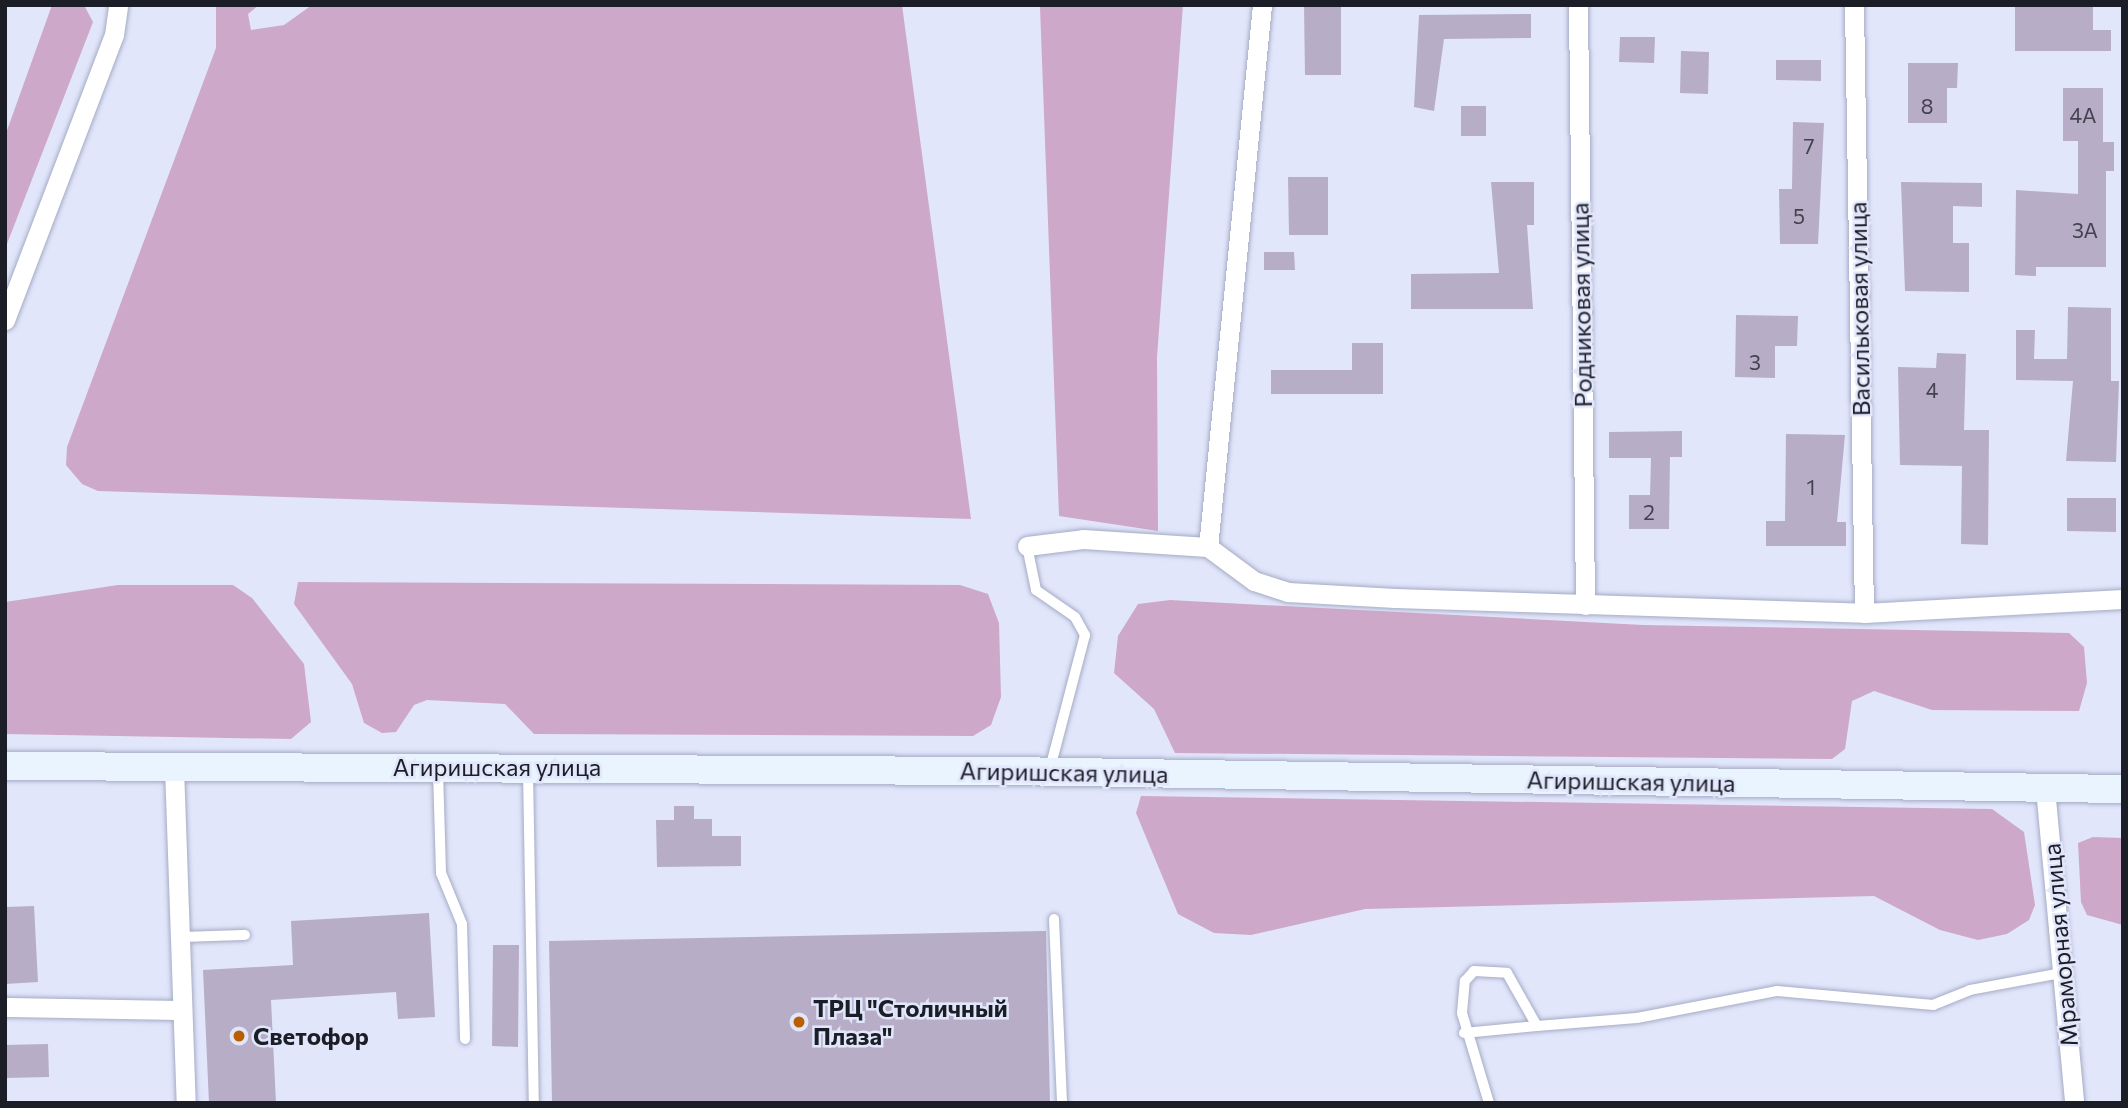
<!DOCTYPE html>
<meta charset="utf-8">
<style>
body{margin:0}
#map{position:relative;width:2128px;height:1108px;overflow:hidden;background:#e1e6fb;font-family:Commissioner,sans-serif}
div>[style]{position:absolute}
.green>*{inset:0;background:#cea8c8}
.building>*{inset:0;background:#b7adc6}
.roads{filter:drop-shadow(0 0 2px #a5abc4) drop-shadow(0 0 2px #a5abc4)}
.lane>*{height:10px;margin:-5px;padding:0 5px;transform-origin:5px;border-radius:5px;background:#fff}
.street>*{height:19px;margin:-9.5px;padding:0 9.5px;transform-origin:9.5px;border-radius:9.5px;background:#fff}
.secondary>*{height:28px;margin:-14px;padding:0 14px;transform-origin:14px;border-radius:14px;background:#e9f4ff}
.dots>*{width:19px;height:19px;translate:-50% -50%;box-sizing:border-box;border:4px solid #e1e6fb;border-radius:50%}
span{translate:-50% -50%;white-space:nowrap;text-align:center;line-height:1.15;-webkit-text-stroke:5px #e1e6fb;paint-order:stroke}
.number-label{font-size:21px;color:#43424f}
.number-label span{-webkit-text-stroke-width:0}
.street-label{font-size:24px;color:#1c1e27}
.poi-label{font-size:24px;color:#1c1e27;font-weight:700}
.left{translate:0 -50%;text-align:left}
.frame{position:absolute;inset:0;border:7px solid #1c1e27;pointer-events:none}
</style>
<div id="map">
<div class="green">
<div style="clip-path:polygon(52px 5px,84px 5px,93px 22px,5px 249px,5px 136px)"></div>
<div style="clip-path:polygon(216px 5px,259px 5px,248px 14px,251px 30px,284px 25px,312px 5px,902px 5px,971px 519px,98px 491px,82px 484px,66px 465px,67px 447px,216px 48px)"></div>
<div style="clip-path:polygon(1183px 5px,1157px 357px,1158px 531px,1059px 516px,1040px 7px)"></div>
<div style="clip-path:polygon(298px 582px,960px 585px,988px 594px,999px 623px,1001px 697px,991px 725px,973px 736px,534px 734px,505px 704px,427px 700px,414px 705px,396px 732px,382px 733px,364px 723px,352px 684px,294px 604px)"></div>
<div style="clip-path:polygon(118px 585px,233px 585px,252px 598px,304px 664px,311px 722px,291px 739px,5px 734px,5px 602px)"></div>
<div style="clip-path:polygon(1170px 600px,1643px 625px,2069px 633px,2084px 647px,2087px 683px,2079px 711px,1932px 710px,1874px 691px,1852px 701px,1845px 749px,1832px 759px,1175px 753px,1154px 709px,1114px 673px,1118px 636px,1138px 604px)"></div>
<div style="clip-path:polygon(1141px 796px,1992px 809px,2024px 832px,2035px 905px,2029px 920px,2007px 934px,1978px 940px,1940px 930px,1874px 896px,1365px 909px,1251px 935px,1214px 933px,1178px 914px,1136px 813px)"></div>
<div style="clip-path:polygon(2093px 837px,2123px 838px,2123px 925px,2087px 915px,2081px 902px,2078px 843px)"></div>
</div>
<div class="building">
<div style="clip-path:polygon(1304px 5px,1341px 5px,1341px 75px,1305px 75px)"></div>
<div style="clip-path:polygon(2015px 5px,2093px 5px,2093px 30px,2111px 30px,2111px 51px,2015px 51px)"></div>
<div style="clip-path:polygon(1531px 14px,1531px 38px,1444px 39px,1434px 111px,1414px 107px,1419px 15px)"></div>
<div style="clip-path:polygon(1620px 37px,1655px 37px,1654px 63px,1619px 62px)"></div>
<div style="clip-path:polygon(1681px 51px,1709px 52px,1708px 94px,1680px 93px)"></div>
<div style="clip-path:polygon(1776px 60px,1821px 60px,1821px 81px,1776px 80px)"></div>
<div style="clip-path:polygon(1908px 63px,1958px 63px,1957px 88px,1947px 88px,1947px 123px,1908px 123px)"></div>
<div style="clip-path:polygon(2063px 88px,2103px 88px,2103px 142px,2114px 142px,2114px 171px,2106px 171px,2106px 267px,2036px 267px,2036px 276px,2015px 275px,2016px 190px,2078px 194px,2078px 141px,2063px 141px)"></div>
<div style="clip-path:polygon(1461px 106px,1486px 106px,1486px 136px,1461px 136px)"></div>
<div style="clip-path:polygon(1793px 122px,1824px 123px,1818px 244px,1780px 244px,1779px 189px,1792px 189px)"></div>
<div style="clip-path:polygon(1288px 177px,1328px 177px,1328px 235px,1289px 235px)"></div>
<div style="clip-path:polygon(1491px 182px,1534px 182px,1534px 225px,1527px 225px,1533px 309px,1411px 309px,1411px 274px,1499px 273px)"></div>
<div style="clip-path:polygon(1901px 182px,1982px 183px,1982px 207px,1953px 206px,1953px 243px,1969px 243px,1969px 292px,1905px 291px)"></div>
<div style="clip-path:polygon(1264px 252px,1294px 252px,1295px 270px,1264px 270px)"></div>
<div style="clip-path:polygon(2068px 307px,2111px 308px,2111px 381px,2119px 381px,2116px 462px,2066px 461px,2073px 381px,2016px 380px,2016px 330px,2035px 330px,2034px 359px,2067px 359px)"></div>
<div style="clip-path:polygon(1736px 315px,1798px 316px,1797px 346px,1775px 346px,1775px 378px,1735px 377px)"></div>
<div style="clip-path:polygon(1352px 343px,1383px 343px,1383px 394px,1271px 394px,1271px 370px,1352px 370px)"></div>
<div style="clip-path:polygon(1937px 353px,1966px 354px,1964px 430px,1989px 430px,1988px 545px,1961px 544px,1962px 466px,1900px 465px,1898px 367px,1936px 368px)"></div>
<div style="clip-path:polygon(1682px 431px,1682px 457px,1670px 457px,1669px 529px,1629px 529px,1629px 495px,1650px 495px,1651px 458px,1609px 458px,1609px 432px)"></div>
<div style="clip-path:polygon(1786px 434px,1845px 435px,1837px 522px,1846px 522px,1846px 546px,1766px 546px,1766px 521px,1785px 521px)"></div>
<div style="clip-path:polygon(2067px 498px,2116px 498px,2116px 532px,2067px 531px)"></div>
<div style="clip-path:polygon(674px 806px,694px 806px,694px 819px,712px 819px,712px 836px,741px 836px,741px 866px,657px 867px,656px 820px,674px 820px)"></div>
<div style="clip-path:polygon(34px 906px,38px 982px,5px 984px,5px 907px)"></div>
<div style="clip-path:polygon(429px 913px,435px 1017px,398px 1019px,396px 992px,271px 1000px,276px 1103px,209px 1103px,203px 970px,293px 965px,291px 921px)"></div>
<div style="clip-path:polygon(1046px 931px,1050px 1103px,552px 1103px,549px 941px)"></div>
<div style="clip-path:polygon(493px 945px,519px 945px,518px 1047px,492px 1046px)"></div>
<div style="clip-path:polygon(48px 1044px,49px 1077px,5px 1078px,5px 1045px)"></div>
</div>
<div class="roads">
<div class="lane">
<div style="left:1027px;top:546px;width:45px;rotate:78.4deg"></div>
<div style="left:1036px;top:590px;width:47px;rotate:34.7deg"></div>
<div style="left:1075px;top:617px;width:21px;rotate:61deg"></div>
<div style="left:1085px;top:635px;width:138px;rotate:104.7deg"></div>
<div style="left:438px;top:771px;width:102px;rotate:88.3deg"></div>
<div style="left:441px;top:873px;width:55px;rotate:67.6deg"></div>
<div style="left:462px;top:924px;width:115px;rotate:88.5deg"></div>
<div style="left:528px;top:771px;width:332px;rotate:89deg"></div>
<div style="left:1054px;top:919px;width:184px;rotate:87.5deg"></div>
<div style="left:180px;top:937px;width:65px;rotate:-1.8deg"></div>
<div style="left:1464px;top:1033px;width:73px;rotate:-5.5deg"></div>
<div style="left:1489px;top:1103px;width:94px;rotate:-106.7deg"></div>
<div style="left:1462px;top:1013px;width:32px;rotate:-85deg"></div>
<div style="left:1465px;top:981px;width:13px;rotate:-48deg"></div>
<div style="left:1474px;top:971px;width:33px;rotate:3deg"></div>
<div style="left:1507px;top:973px;width:61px;rotate:60.5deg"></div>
<div style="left:1537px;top:1026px;width:100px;rotate:-4.6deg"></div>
<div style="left:1637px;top:1018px;width:143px;rotate:-10.9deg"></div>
<div style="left:1777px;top:991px;width:157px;rotate:5.1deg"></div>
<div style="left:1933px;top:1005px;width:40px;rotate:-22deg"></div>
<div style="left:1970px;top:990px;width:94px;rotate:-10.5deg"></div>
</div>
<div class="street">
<div style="left:1578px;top:5px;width:600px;rotate:89.33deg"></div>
<div style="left:1854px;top:5px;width:608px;rotate:89.06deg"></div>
<div style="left:5px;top:320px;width:305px;rotate:-69.1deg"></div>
<div style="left:114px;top:35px;width:30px;rotate:-82deg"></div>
<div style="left:1027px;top:546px;width:56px;rotate:-7.1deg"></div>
<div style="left:1083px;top:539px;width:125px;rotate:3.7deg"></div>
<div style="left:1208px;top:547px;width:57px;rotate:36.5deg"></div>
<div style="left:1254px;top:581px;width:36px;rotate:18deg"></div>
<div style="left:1288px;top:592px;width:107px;rotate:3.2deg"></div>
<div style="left:1395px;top:598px;width:469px;rotate:1.8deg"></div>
<div style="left:1864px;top:613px;width:259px;rotate:-3.1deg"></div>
<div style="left:1208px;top:547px;width:545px;rotate:-84.31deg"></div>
<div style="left:174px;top:767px;width:336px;rotate:88deg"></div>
<div style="left:2045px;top:788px;width:316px;rotate:84.7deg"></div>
<div style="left:5px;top:1007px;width:177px;rotate:1deg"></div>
</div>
<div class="secondary">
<div style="left:5px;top:766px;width:1004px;rotate:0.29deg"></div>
<div style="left:1009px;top:771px;width:1114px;rotate:0.93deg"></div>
</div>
</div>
<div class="dots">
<div style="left:799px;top:1022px;background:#ba5f00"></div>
<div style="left:239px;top:1036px;background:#ba5f00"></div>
</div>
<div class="number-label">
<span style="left:1927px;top:106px">8</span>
<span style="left:2083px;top:115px">4А</span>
<span style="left:1809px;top:146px">7</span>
<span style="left:1799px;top:216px">5</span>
<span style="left:2085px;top:230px">3А</span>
<span style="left:1755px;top:362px">3</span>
<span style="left:1932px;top:390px">4</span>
<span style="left:1811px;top:487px">1</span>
<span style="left:1649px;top:512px">2</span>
</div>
<div class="street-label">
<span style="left:1581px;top:305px;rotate:-91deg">Родниковая улица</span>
<span style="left:1859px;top:309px;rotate:-91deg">Васильковая улица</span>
<span style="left:497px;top:767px">Агиришская улица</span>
<span style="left:1064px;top:772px;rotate:1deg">Агиришская улица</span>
<span style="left:1631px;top:781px;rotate:1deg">Агиришская улица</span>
<span style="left:2060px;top:945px;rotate:-95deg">Мраморная улица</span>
</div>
<div class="poi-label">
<span class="left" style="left:813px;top:1022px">ТРЦ "Столичный<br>Плаза"</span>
<span class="left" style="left:253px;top:1036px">Светофор</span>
</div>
<div class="frame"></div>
</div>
